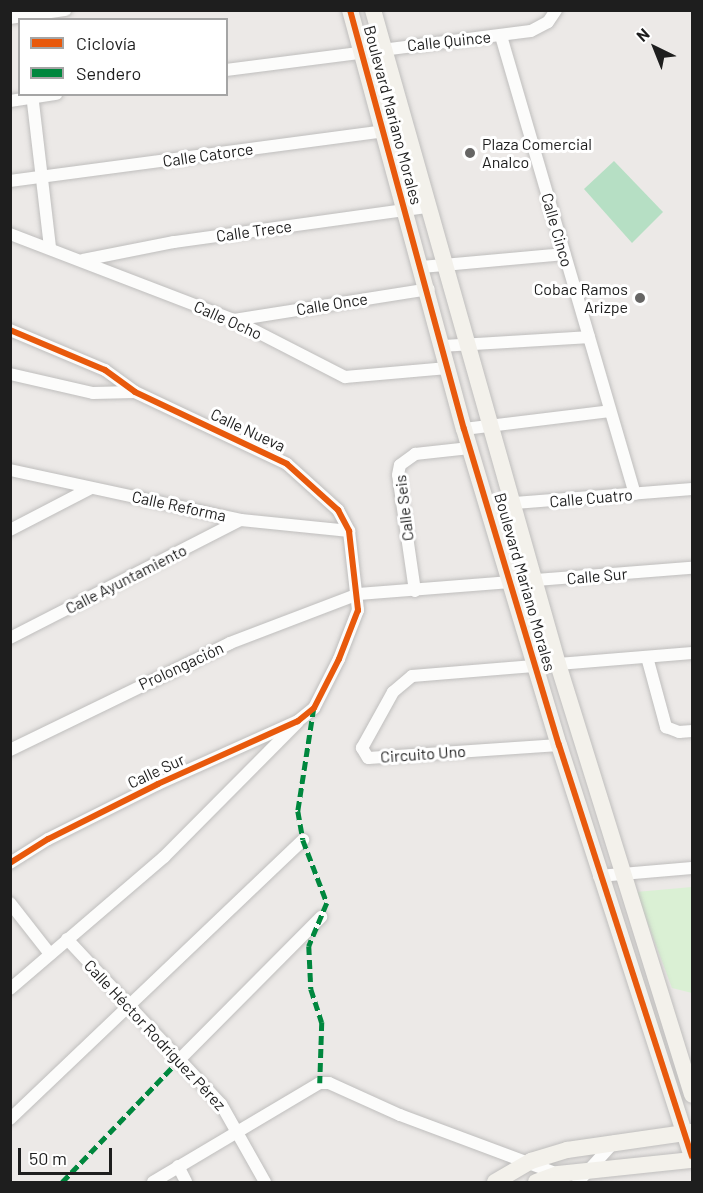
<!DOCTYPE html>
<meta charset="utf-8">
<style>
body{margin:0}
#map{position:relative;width:703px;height:1193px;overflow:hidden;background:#ece9e7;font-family:Barlow,sans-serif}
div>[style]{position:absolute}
.park>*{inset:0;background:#daf0d4}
.pitch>*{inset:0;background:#b6dfc4}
.roads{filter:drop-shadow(0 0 2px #bfbebd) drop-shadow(0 0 2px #bfbebd)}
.street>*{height:12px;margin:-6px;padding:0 6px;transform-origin:6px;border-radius:6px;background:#fcfcfb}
.secondary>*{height:16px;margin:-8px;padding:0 8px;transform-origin:8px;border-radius:8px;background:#f3f1eb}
.quiet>*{height:4.5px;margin-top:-2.25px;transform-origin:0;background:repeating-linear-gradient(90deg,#00873e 0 9px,transparent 0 13.5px)}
.cycleway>*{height:6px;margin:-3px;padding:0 3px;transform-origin:3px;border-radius:3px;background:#e8590c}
.dots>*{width:16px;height:16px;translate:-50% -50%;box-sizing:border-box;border:3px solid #fff;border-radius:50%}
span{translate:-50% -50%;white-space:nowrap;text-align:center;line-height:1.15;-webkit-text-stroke:6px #fff;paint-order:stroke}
.street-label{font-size:16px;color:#1e1e1e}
.poi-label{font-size:16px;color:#1e1e1e}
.left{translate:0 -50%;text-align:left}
.right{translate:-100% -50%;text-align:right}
.frame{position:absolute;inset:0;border:12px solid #1e1e1e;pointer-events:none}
.legend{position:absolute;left:18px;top:18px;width:210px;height:78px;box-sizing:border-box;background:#fff;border:2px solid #a5a5a5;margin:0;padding:8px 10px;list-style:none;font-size:18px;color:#1e1e1e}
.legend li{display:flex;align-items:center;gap:12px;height:30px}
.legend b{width:30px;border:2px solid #a5a5a5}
.north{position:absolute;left:625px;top:18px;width:60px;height:60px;-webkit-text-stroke:4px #fff;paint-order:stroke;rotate:317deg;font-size:16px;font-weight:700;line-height:24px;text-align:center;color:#1e1e1e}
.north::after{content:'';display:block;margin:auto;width:21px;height:27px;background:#1e1e1e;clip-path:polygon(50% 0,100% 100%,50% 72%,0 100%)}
.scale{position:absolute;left:18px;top:1148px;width:94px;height:27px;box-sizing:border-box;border:3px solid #1e1e1e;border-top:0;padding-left:8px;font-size:18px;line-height:21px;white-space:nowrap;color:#1e1e1e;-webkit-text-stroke:4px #fff;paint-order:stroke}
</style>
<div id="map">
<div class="park">
<div style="clip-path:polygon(692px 887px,692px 993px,672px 988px,636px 892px)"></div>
</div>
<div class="pitch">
<div style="clip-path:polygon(614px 161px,663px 212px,632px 243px,584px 189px)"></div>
</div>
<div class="roads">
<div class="street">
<div style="left:10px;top:18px;width:56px;rotate:-8.3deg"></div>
<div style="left:501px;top:36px;width:477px;rotate:73.7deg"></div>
<div style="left:226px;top:70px;width:307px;rotate:-7.3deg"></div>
<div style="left:531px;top:31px;width:19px;rotate:-28deg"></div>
<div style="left:548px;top:22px;width:14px;rotate:-56deg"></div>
<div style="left:32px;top:94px;width:155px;rotate:83.3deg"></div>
<div style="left:10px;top:101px;width:47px;rotate:-8.7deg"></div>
<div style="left:10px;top:181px;width:399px;rotate:-7.6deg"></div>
<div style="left:10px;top:234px;width:240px;rotate:21deg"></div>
<div style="left:234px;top:320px;width:125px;rotate:27.2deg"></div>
<div style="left:345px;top:377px;width:103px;rotate:-5deg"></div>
<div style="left:83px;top:260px;width:93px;rotate:-11.2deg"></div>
<div style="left:174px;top:242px;width:254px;rotate:-7.9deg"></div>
<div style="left:422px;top:267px;width:143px;rotate:-5.2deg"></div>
<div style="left:234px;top:320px;width:197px;rotate:-9deg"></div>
<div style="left:10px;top:330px;width:103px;rotate:22.8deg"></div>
<div style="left:105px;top:370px;width:37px;rotate:36deg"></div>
<div style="left:135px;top:392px;width:168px;rotate:25.3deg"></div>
<div style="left:287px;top:464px;width:69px;rotate:42deg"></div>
<div style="left:338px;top:510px;width:24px;rotate:62deg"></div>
<div style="left:349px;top:531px;width:80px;rotate:83.5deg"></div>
<div style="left:358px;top:610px;width:53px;rotate:111.2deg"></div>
<div style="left:339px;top:659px;width:55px;rotate:117deg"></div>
<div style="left:314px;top:708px;width:21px;rotate:141deg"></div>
<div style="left:298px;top:721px;width:154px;rotate:155.8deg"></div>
<div style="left:158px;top:784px;width:123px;rotate:153.4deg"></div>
<div style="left:48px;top:839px;width:45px;rotate:147.7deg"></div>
<div style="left:442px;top:346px;width:147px;rotate:-3.5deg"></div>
<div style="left:10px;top:374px;width:85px;rotate:12.9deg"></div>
<div style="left:93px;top:393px;width:42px;rotate:-1.4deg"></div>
<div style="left:464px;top:429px;width:147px;rotate:-7deg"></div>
<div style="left:10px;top:470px;width:236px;rotate:12.2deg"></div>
<div style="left:241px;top:520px;width:109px;rotate:5.8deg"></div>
<div style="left:489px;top:505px;width:204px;rotate:-4.5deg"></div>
<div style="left:10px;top:530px;width:91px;rotate:-27.4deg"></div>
<div style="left:415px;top:591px;width:117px;rotate:-98.3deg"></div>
<div style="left:398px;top:475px;width:10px;rotate:-79deg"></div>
<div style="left:400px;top:465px;width:19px;rotate:-36deg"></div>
<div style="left:415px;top:454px;width:55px;rotate:-6.2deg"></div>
<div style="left:10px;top:638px;width:259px;rotate:-27.1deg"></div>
<div style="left:647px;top:657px;width:73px;rotate:74.8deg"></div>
<div style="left:666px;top:727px;width:14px;rotate:21deg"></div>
<div style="left:679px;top:732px;width:13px;rotate:-4deg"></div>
<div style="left:559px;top:745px;width:191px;rotate:176.1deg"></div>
<div style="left:368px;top:758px;width:12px;rotate:-121deg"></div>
<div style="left:362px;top:748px;width:64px;rotate:-61deg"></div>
<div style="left:393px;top:692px;width:25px;rotate:-40deg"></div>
<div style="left:412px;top:676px;width:281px;rotate:-4.7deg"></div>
<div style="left:10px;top:750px;width:245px;rotate:-25.9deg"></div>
<div style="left:230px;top:643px;width:137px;rotate:-20.9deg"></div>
<div style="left:358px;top:594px;width:335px;rotate:-4.5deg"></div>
<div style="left:599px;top:876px;width:93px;rotate:-4.9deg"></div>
<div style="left:10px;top:903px;width:65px;rotate:51.9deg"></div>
<div style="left:67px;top:939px;width:226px;rotate:47deg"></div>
<div style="left:221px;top:1104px;width:90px;rotate:60.6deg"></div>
<div style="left:10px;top:989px;width:203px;rotate:-40.6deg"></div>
<div style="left:164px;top:857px;width:189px;rotate:-45.2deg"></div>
<div style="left:179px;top:1060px;width:202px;rotate:-45.2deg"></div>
<div style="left:10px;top:1119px;width:405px;rotate:-43.6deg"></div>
<div style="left:178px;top:1166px;width:18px;rotate:63deg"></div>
<div style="left:153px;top:1182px;width:194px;rotate:-30.7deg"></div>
<div style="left:320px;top:1083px;width:9px"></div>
<div style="left:329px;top:1083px;width:78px;rotate:24.3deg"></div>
<div style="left:400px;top:1115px;width:169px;rotate:20.5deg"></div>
<div style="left:578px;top:1182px;width:55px;rotate:-47.9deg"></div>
</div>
<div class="secondary">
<div style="left:350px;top:10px;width:434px;rotate:74.8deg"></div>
<div style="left:464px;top:429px;width:330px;rotate:73.3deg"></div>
<div style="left:559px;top:745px;width:432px;rotate:72.1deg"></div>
<div style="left:373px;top:10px;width:680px;rotate:74.21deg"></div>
<div style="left:558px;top:664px;width:451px;rotate:72.7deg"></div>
<div style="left:495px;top:1182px;width:42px;rotate:-30.3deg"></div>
<div style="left:531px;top:1161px;width:38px;rotate:-17deg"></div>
<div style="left:567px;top:1150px;width:126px;rotate:-8.2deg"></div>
<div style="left:536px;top:1182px;width:23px;rotate:-20deg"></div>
<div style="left:558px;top:1174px;width:135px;rotate:-6deg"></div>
</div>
</div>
<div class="quiet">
<div style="left:314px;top:708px;width:104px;rotate:98.8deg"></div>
<div style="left:298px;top:811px;width:29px;rotate:80deg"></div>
<div style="left:303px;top:840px;width:67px;rotate:69.1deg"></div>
<div style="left:327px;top:903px;width:47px;rotate:112.7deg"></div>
<div style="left:309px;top:946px;width:43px;rotate:87.3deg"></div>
<div style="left:311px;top:989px;width:35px;rotate:72deg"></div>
<div style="left:322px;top:1022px;width:61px;rotate:91.9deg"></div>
<div style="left:62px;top:1182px;width:169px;rotate:-46.2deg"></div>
</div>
<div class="cycleway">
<div style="left:350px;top:10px;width:434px;rotate:74.8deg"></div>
<div style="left:464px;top:429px;width:330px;rotate:73.3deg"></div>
<div style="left:559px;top:745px;width:432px;rotate:72.1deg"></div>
<div style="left:10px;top:330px;width:103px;rotate:22.8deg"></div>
<div style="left:105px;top:370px;width:37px;rotate:36deg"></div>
<div style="left:135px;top:392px;width:168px;rotate:25.3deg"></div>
<div style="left:287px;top:464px;width:69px;rotate:42deg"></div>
<div style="left:338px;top:510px;width:24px;rotate:62deg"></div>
<div style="left:349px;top:531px;width:80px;rotate:83.5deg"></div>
<div style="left:358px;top:610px;width:53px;rotate:111.2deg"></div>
<div style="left:339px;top:659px;width:55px;rotate:117deg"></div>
<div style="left:314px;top:708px;width:21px;rotate:141deg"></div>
<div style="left:298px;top:721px;width:154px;rotate:155.8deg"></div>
<div style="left:158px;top:784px;width:123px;rotate:153.4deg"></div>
<div style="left:48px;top:839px;width:45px;rotate:147.7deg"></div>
</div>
<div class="dots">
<div style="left:470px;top:153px;background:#666564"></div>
<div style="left:640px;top:298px;background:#666564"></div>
</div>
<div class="street-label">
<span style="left:449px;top:41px;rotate:-6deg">Calle Quince</span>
<span style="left:393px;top:115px;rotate:75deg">Boulevard Mariano Morales</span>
<span style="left:208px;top:155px;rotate:-8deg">Calle Catorce</span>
<span style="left:557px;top:230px;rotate:74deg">Calle Cinco</span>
<span style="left:254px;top:231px;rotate:-8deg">Calle Trece</span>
<span style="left:332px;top:304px;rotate:-9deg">Calle Once</span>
<span style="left:228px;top:320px;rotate:24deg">Calle Ocho</span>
<span style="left:248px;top:430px;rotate:25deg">Calle Nueva</span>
<span style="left:591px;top:498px;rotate:-5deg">Calle Cuatro</span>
<span style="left:179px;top:506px;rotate:12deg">Calle Reforma</span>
<span style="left:404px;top:508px;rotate:-97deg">Calle Seis</span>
<span style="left:597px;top:576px;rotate:-5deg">Calle Sur</span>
<span style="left:126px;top:579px;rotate:-27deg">Calle Ayuntamiento</span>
<span style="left:525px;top:582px;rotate:74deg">Boulevard Mariano Morales</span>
<span style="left:181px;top:666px;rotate:-25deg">Prolongación</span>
<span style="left:423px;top:754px;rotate:-4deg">Circuito Uno</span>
<span style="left:156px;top:771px;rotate:-25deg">Calle Sur</span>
<span style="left:155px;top:1035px;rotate:47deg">Calle Héctor Rodríguez Pérez</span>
</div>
<div class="poi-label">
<span class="left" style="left:482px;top:153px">Plaza Comercial<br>Analco</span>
<span class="right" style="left:628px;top:298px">Cobac Ramos<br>Arizpe</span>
</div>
<div class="frame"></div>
<ul class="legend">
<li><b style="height:8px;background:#e8590c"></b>Ciclovía</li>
<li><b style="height:8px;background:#00873e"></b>Sendero</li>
</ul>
<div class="north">N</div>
<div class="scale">50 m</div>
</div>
